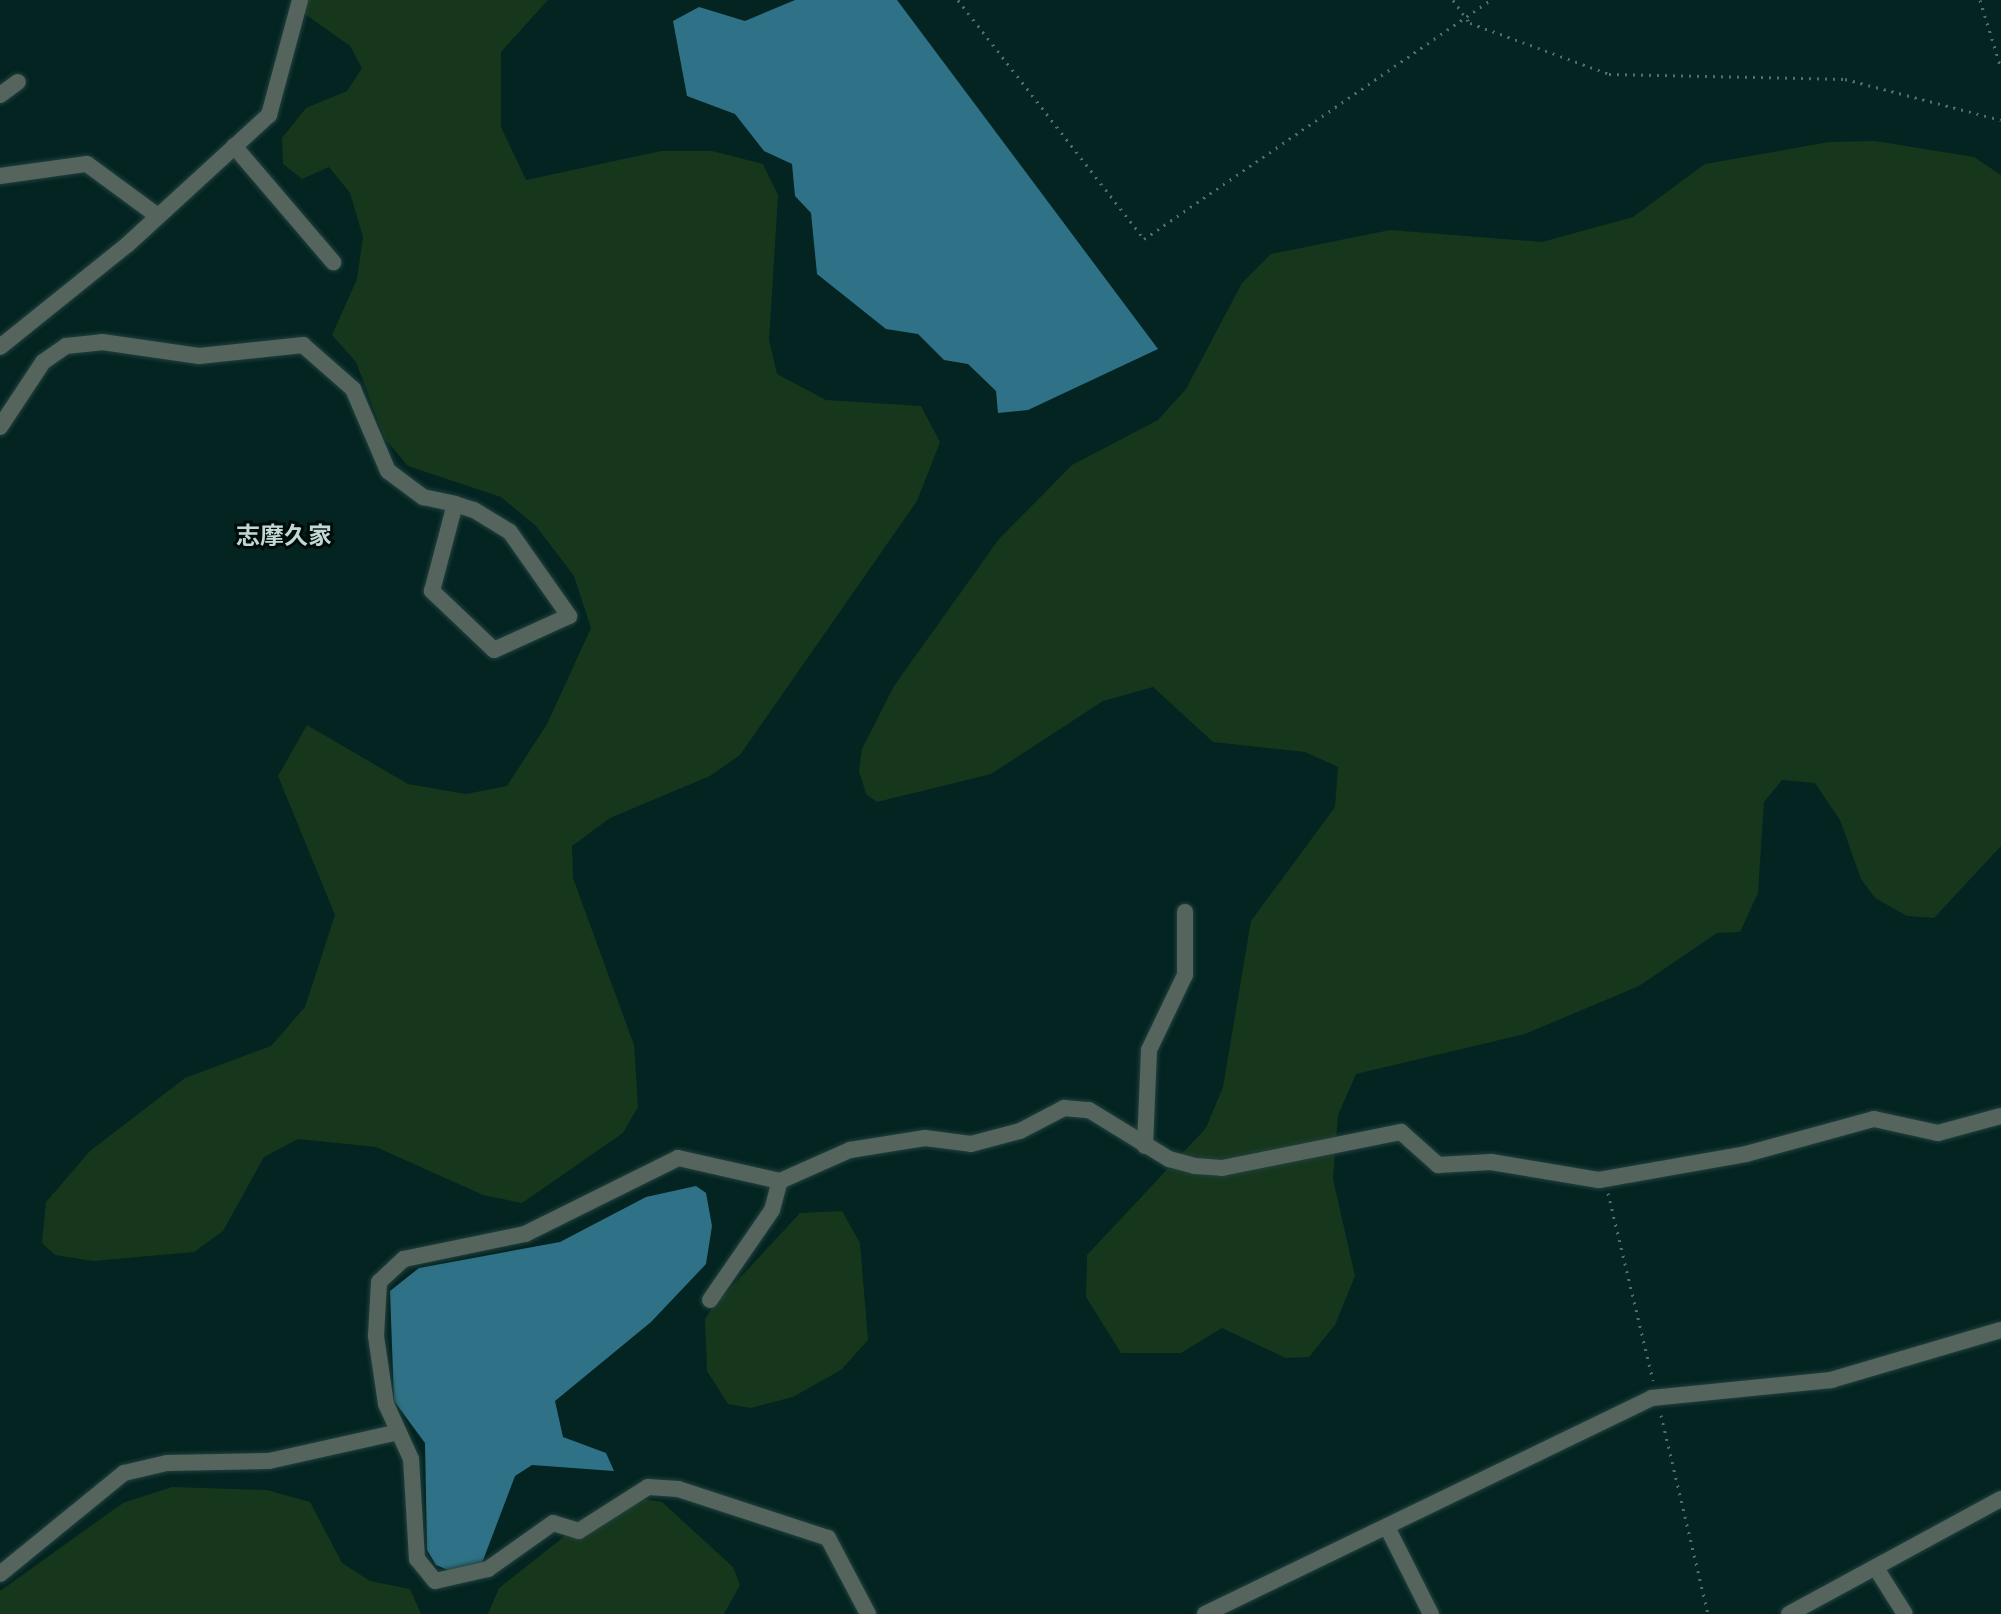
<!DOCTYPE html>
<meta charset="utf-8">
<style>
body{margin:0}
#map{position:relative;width:2001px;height:1614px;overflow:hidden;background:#032421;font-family:Mulish,"Noto Sans JP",sans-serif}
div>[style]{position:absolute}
.green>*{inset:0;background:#16371c}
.water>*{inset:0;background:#2f7287}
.path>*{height:3px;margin-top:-1.5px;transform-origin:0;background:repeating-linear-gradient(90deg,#526e6b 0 2px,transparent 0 8px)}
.roads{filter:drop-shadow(0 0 2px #22413e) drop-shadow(0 0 2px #22413e)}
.street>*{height:16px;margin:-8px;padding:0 8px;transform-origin:8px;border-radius:8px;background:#55645d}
span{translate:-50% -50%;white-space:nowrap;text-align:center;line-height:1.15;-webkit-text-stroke:6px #000c0a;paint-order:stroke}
.quarter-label{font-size:24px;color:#c2d8d4;font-weight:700}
</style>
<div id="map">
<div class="green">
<div style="clip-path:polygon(298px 0,548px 0,501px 52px,501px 127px,526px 180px,661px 151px,712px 151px,763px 164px,778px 195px,769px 340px,777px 374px,826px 400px,921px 406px,940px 442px,917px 501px,740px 755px,710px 776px,610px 818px,572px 846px,573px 878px,634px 1045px,638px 1107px,623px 1133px,522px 1203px,483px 1195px,376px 1147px,298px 1139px,264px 1157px,223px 1231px,194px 1252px,93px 1261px,55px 1255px,42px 1243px,46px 1202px,90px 1151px,185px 1078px,271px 1046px,305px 1007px,335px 915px,278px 776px,307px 725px,408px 784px,466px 794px,507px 786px,547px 724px,591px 628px,574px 576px,536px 526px,501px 497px,408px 466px,385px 439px,356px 362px,332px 335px,357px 279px,363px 237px,350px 193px,329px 167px,302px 179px,283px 164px,282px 138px,306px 108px,347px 91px,362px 68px,350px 46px,302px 12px)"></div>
<div style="clip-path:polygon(1875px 141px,1974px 157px,2001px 175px,2001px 846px,1934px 918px,1907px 916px,1875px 898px,1861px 879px,1840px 820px,1815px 783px,1782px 780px,1764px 802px,1758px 893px,1740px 932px,1717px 933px,1639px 986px,1525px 1034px,1356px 1074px,1338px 1115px,1333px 1179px,1355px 1276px,1335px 1325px,1309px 1357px,1286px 1358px,1222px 1328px,1181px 1353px,1121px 1353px,1086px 1297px,1087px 1255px,1206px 1128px,1223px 1087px,1251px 921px,1335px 807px,1338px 767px,1305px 752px,1213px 742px,1153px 687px,1103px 701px,991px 774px,877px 802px,866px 794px,859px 771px,862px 749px,894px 686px,999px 539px,1072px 465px,1158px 420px,1186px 389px,1242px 283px,1271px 254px,1390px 230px,1542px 242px,1633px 217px,1705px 164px,1829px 142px)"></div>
<div style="clip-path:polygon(842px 1211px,860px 1243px,868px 1340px,841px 1370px,793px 1397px,750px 1408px,728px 1404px,707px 1371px,705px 1319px,712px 1308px,800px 1213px)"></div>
<div style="clip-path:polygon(172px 1487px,267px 1490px,310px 1502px,342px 1563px,370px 1581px,410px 1589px,421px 1614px,0 1614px,0 1591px,123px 1503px)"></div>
<div style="clip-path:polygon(637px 1498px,662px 1502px,733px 1567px,740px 1585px,724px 1614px,488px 1614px,499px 1588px,604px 1505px)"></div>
</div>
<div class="water">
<div style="clip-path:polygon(795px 0,897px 0,1158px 349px,1028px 410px,998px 413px,996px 391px,968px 364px,944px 360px,918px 334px,886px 329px,817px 274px,811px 213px,795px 196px,792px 164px,764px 151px,735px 114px,687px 96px,673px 21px,699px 7px,745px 21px)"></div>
<div style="clip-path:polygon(696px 1186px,706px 1193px,712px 1226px,706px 1264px,651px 1322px,555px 1401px,563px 1437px,606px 1453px,614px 1471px,532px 1465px,515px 1476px,482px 1563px,453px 1572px,436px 1565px,427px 1550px,425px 1443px,394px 1401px,390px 1291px,419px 1268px,560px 1242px,646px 1197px)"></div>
</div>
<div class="path">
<div style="left:958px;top:0;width:303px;rotate:52.1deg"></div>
<div style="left:1144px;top:239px;width:421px;rotate:-34.6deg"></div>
<div style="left:1453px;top:0;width:29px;rotate:54deg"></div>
<div style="left:1470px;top:23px;width:148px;rotate:20.1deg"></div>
<div style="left:1609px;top:74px;width:236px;rotate:1.2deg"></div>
<div style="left:1845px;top:79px;width:161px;rotate:14.7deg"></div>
<div style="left:1980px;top:0;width:71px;rotate:72.8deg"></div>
<div style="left:1608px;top:1193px;width:193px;rotate:76.5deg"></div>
<div style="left:1661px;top:1415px;width:204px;rotate:76.7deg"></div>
</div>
<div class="roads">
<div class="street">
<div style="left:0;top:95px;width:22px;rotate:-36deg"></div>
<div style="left:234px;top:146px;width:153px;rotate:49.5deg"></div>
<div style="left:0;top:176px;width:88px;rotate:-7.9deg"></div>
<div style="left:87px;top:164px;width:84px;rotate:36.3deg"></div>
<div style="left:0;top:347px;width:163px;rotate:-38.8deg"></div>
<div style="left:127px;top:245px;width:193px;rotate:-42.5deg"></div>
<div style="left:269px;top:115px;width:119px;rotate:-74.9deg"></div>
<div style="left:0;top:427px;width:78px;rotate:-56.5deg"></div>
<div style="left:43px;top:362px;width:28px;rotate:-35deg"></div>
<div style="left:66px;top:346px;width:36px;rotate:-6deg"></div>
<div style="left:102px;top:342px;width:98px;rotate:8.2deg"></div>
<div style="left:199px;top:356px;width:105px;rotate:-6deg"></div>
<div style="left:303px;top:345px;width:67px;rotate:41.3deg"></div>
<div style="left:353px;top:389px;width:89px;rotate:66.9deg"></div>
<div style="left:388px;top:471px;width:44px;rotate:36.6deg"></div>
<div style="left:423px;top:497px;width:33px;rotate:12deg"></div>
<div style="left:455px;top:504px;width:20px;rotate:18deg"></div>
<div style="left:474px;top:510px;width:42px;rotate:31.4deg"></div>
<div style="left:510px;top:532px;width:103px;rotate:54.9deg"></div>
<div style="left:569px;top:616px;width:82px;rotate:155.6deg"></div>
<div style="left:494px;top:650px;width:86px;rotate:-136.4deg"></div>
<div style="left:432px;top:591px;width:90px;rotate:-75.2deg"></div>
<div style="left:1145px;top:1146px;width:96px;rotate:-87.6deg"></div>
<div style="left:1149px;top:1050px;width:83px;rotate:-64.4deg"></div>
<div style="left:1185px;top:975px;width:63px;rotate:-90deg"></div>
<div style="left:710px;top:1300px;width:109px;rotate:-55.4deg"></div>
<div style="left:772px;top:1210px;width:30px;rotate:-75deg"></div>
<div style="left:1389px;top:1531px;width:93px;rotate:63.2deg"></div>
<div style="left:1876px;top:1568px;width:54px;rotate:57.8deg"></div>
<div style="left:0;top:1574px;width:160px;rotate:-39.2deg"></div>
<div style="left:124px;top:1473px;width:44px;rotate:-13.1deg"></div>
<div style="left:167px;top:1463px;width:102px;rotate:-1.1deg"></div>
<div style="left:269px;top:1461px;width:133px;rotate:-12.6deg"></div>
<div style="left:868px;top:1614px;width:86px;rotate:-117.8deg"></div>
<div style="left:828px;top:1538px;width:158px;rotate:-161.9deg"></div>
<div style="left:678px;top:1489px;width:30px;rotate:-176deg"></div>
<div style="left:648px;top:1487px;width:82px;rotate:147.5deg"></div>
<div style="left:579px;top:1531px;width:27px;rotate:-163deg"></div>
<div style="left:553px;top:1523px;width:80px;rotate:144.7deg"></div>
<div style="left:488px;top:1569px;width:54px;rotate:167.2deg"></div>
<div style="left:435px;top:1581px;width:28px;rotate:-129deg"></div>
<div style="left:417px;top:1559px;width:100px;rotate:-93.4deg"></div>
<div style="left:411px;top:1459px;width:60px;rotate:-114.4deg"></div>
<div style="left:386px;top:1404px;width:69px;rotate:-98.4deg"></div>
<div style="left:376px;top:1336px;width:54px;rotate:-86.8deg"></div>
<div style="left:379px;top:1282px;width:34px;rotate:-43deg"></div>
<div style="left:404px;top:1259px;width:124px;rotate:-11.7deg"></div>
<div style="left:525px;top:1234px;width:171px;rotate:-26.4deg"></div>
<div style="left:678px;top:1158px;width:105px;rotate:12.7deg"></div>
<div style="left:780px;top:1181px;width:77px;rotate:-23.9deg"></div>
<div style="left:850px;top:1150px;width:76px;rotate:-9.1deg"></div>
<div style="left:925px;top:1138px;width:46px;rotate:7.4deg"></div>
<div style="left:971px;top:1144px;width:51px;rotate:-14.9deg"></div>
<div style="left:1020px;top:1131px;width:50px;rotate:-27.6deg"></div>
<div style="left:1064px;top:1108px;width:25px;rotate:5deg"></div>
<div style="left:1089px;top:1110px;width:94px;rotate:31.5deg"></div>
<div style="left:1169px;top:1159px;width:27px;rotate:15deg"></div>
<div style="left:1195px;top:1166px;width:27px;rotate:4deg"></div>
<div style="left:1222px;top:1168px;width:183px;rotate:-11.4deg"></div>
<div style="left:1401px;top:1132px;width:50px;rotate:41.7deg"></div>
<div style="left:1438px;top:1165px;width:53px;rotate:-3.2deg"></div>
<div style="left:1491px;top:1162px;width:109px;rotate:9.5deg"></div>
<div style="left:1599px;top:1180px;width:149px;rotate:-10deg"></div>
<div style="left:1746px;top:1154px;width:133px;rotate:-15.3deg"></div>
<div style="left:1874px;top:1119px;width:66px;rotate:12.3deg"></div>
<div style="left:1938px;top:1133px;width:65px;rotate:-15.1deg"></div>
<div style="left:1205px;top:1614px;width:496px;rotate:-25.8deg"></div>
<div style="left:1652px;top:1398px;width:180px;rotate:-5.7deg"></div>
<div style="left:1831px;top:1380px;width:177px;rotate:-16.4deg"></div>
<div style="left:1789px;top:1614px;width:241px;rotate:-28.5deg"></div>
</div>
</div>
<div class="quarter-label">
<span style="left:284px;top:536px">志摩久家</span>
</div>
</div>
